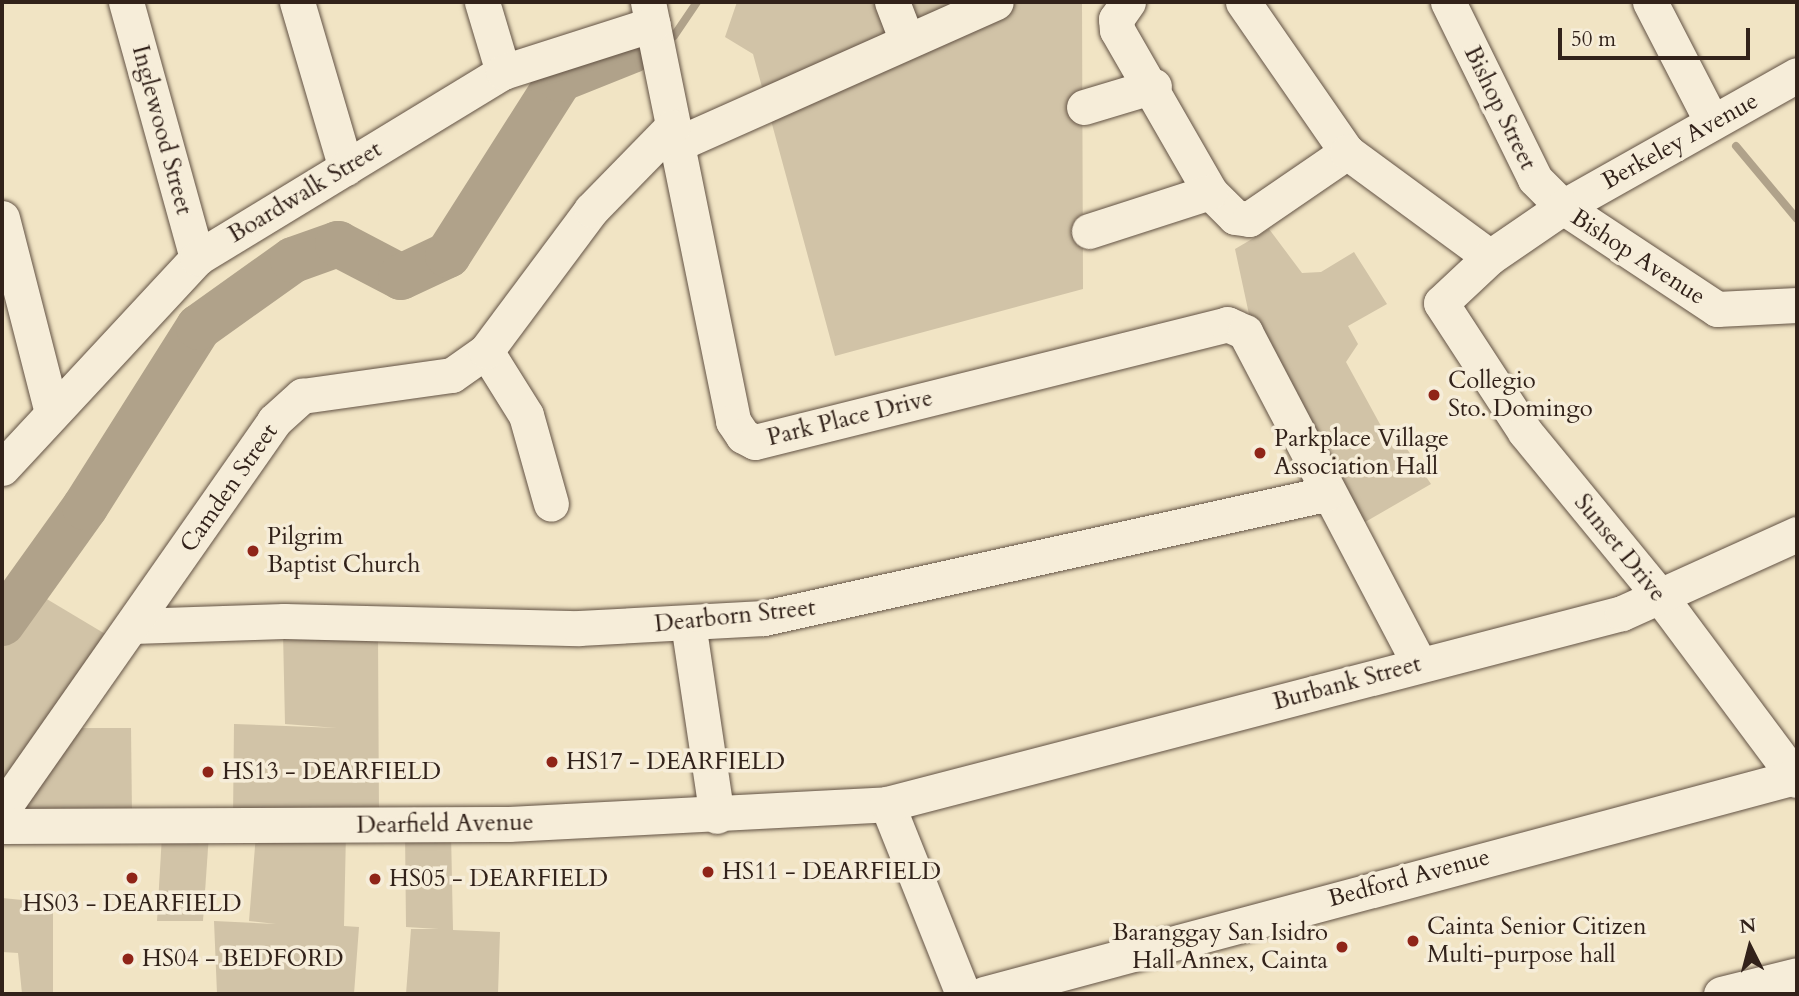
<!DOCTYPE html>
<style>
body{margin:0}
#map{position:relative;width:1799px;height:996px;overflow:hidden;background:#f1e4c4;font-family:Cardo,serif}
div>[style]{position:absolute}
.green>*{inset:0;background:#d1c3a7}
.stream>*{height:8px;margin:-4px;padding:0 4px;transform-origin:4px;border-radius:4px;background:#b0a28a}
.river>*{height:46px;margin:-23px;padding:0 23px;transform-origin:23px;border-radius:23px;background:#b0a28a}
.roads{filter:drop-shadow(0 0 2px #625244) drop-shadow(0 0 2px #625244)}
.minor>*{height:35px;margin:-17.5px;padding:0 17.5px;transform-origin:17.5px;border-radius:17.5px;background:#f6edd9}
.dots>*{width:19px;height:19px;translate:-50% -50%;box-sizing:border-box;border:4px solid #f6edd9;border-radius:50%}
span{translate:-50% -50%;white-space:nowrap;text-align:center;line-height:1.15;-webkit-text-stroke:7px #f6edd9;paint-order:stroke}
.street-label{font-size:24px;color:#32221a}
.poi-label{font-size:24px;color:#32221a}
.left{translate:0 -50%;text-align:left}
.right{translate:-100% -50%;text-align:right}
.frame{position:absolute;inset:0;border:4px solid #32221a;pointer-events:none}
.north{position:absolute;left:1715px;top:912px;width:70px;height:70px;-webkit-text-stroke:5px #f6edd9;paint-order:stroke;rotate:354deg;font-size:19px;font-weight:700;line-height:28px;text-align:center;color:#32221a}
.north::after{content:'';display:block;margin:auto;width:24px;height:32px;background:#32221a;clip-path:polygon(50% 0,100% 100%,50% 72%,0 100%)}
.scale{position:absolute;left:1558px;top:28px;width:192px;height:32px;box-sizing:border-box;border:4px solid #32221a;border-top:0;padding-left:9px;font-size:21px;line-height:24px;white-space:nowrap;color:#32221a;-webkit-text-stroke:5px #f6edd9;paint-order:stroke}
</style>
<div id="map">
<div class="green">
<div style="clip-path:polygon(737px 2px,1082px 2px,1083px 289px,835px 356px,753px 54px,725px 37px)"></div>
<div style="clip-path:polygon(1269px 229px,1302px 273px,1321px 272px,1354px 252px,1387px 304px,1348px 326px,1358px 344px,1346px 362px,1393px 448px,1407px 449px,1431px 484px,1360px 525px,1250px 319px,1235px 249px)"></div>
<div style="clip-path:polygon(30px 589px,112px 638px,2px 792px,2px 632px)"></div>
<div style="clip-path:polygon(283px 633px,378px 634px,379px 816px,233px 818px,234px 724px,337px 728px,285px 724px)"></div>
<div style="clip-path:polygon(72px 728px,131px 728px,132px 814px,7px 816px)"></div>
<div style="clip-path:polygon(405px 831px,451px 832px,453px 930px,500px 932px,498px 994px,406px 994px,411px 929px,439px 929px,406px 927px)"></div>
<div style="clip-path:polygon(346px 832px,344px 926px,359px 927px,354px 994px,217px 994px,214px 921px,276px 924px,249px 921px,256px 834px)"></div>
<div style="clip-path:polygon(209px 834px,203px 921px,157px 921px,162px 835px)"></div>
<div style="clip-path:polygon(2px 898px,53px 903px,53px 994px,22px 994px,18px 953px,2px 952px)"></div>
</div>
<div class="stream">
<div style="left:674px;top:36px;width:41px;rotate:-55.9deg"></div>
<div style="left:1736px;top:146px;width:95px;rotate:50.1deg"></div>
</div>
<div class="river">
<div style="left:2px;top:623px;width:143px;rotate:-54.4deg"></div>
<div style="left:85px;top:507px;width:213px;rotate:-57.7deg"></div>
<div style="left:199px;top:327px;width:115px;rotate:-35.5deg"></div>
<div style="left:293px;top:260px;width:48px;rotate:-19.6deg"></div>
<div style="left:338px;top:244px;width:71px;rotate:27.6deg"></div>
<div style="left:401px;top:277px;width:52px;rotate:-25.1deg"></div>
<div style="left:448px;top:255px;width:209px;rotate:-57.5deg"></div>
<div style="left:560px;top:79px;width:78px;rotate:-21.9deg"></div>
</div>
<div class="roads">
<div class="minor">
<div style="left:126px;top:2px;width:266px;rotate:74.5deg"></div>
<div style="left:297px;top:2px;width:173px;rotate:73.6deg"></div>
<div style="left:482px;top:2px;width:73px;rotate:73.3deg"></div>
<div style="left:648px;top:2px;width:428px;rotate:78.5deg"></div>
<div style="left:733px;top:421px;width:18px;rotate:56deg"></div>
<div style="left:743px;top:436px;width:13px;rotate:27deg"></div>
<div style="left:755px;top:442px;width:487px;rotate:-14deg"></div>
<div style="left:1227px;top:324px;width:20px;rotate:24deg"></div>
<div style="left:1245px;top:332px;width:375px;rotate:62.3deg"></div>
<div style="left:892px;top:2px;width:40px;rotate:69deg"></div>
<div style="left:1128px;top:2px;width:21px;rotate:125deg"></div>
<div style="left:1116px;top:19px;width:11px;rotate:85deg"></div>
<div style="left:1117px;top:30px;width:187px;rotate:60.1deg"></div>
<div style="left:1210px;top:192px;width:35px;rotate:45deg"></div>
<div style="left:1235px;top:217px;width:14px;rotate:8deg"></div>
<div style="left:1249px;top:219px;width:119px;rotate:-34.4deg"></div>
<div style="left:1243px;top:2px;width:183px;rotate:55.3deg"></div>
<div style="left:1347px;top:152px;width:177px;rotate:36.3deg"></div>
<div style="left:1448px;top:2px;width:197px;rotate:63.8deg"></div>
<div style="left:1535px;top:179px;width:40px;rotate:45deg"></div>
<div style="left:1563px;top:207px;width:185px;rotate:33.5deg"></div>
<div style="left:1717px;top:309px;width:80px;rotate:-2.9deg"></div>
<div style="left:1650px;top:2px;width:135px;rotate:62.7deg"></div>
<div style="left:1797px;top:75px;width:269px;rotate:150.6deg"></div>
<div style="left:1563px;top:207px;width:88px;rotate:145.6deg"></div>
<div style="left:1490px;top:257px;width:67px;rotate:136.8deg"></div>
<div style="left:1441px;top:303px;width:154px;rotate:56.9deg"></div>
<div style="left:1525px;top:432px;width:216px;rotate:50.6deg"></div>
<div style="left:1662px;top:599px;width:226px;rotate:53.3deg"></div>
<div style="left:1084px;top:107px;width:73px;rotate:-16.7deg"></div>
<div style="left:675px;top:145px;width:351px;rotate:-24deg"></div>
<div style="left:2px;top:218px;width:201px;rotate:75.6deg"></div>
<div style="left:1089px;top:231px;width:127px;rotate:-17.9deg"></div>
<div style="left:486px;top:351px;width:75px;rotate:58deg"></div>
<div style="left:526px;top:415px;width:92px;rotate:74.3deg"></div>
<div style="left:2px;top:468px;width:287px;rotate:-47.1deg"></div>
<div style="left:197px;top:258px;width:358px;rotate:-31.3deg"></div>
<div style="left:503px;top:72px;width:157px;rotate:-17.7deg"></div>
<div style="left:688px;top:623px;width:195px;rotate:81.5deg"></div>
<div style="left:133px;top:626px;width:151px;rotate:-1.9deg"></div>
<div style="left:284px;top:621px;width:295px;rotate:1.4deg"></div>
<div style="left:579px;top:628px;width:185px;rotate:-3.1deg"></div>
<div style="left:764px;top:618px;width:575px;rotate:-12.46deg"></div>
<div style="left:887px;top:804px;width:205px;rotate:68.2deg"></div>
<div style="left:2px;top:810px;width:475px;rotate:-55deg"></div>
<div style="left:274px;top:421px;width:38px;rotate:-42deg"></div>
<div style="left:302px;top:396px;width:151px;rotate:-8deg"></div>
<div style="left:452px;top:375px;width:42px;rotate:-35.2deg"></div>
<div style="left:486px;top:351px;width:176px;rotate:-53.3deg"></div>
<div style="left:591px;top:210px;width:116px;rotate:-45.7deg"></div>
<div style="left:2px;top:826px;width:507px;rotate:-0.23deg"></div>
<div style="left:509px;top:824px;width:379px;rotate:-3deg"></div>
<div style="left:887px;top:804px;width:759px;rotate:-14.57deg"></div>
<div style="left:1622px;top:613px;width:192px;rotate:-24.3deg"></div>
<div style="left:984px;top:994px;width:840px;rotate:-14.98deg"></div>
<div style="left:1721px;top:994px;width:78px;rotate:-14deg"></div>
</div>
</div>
<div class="dots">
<div style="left:1434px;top:395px;background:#8f2418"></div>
<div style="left:1260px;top:453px;background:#8f2418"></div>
<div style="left:253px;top:551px;background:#8f2418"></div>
<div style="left:552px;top:762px;background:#8f2418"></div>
<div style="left:208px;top:772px;background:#8f2418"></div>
<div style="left:708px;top:872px;background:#8f2418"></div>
<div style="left:132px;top:878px;background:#8f2418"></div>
<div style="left:375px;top:879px;background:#8f2418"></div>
<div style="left:1413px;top:941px;background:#8f2418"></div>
<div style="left:1342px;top:947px;background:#8f2418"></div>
<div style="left:128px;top:959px;background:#8f2418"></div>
</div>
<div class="street-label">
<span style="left:1500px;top:108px;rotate:64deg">Bishop Street</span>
<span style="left:162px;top:130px;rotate:75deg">Inglewood Street</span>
<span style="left:1680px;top:141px;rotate:-29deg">Berkeley Avenue</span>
<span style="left:305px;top:192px;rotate:-31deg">Boardwalk Street</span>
<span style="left:1638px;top:257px;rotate:33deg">Bishop Avenue</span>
<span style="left:850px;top:418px;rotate:-14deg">Park Place Drive</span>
<span style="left:229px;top:488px;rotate:-55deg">Camden Street</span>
<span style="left:1620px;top:548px;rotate:51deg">Sunset Drive</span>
<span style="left:735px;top:616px;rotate:-6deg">Dearborn Street</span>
<span style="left:1347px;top:683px;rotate:-15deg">Burbank Street</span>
<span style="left:445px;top:824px;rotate:-1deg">Dearfield Avenue</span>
<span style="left:1409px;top:878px;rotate:-15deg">Bedford Avenue</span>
</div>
<div class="poi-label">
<span class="left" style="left:1448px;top:395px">Collegio<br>Sto. Domingo</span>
<span class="left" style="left:1274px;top:453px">Parkplace Village<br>Association Hall</span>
<span class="left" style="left:267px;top:551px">Pilgrim<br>Baptist Church</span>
<span class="left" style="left:566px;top:762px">HS17 - DEARFIELD</span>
<span class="left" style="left:222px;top:772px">HS13 - DEARFIELD</span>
<span class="left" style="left:722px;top:872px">HS11 - DEARFIELD</span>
<span class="left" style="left:389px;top:879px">HS05 - DEARFIELD</span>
<span style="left:132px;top:904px">HS03 - DEARFIELD</span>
<span class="left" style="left:1427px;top:941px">Cainta Senior Citizen<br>Multi-purpose hall</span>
<span class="right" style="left:1328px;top:947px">Baranggay San Isidro<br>Hall Annex, Cainta</span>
<span class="left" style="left:142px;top:959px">HS04 - BEDFORD</span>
</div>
<div class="frame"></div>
<div class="north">N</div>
<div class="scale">50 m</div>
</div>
